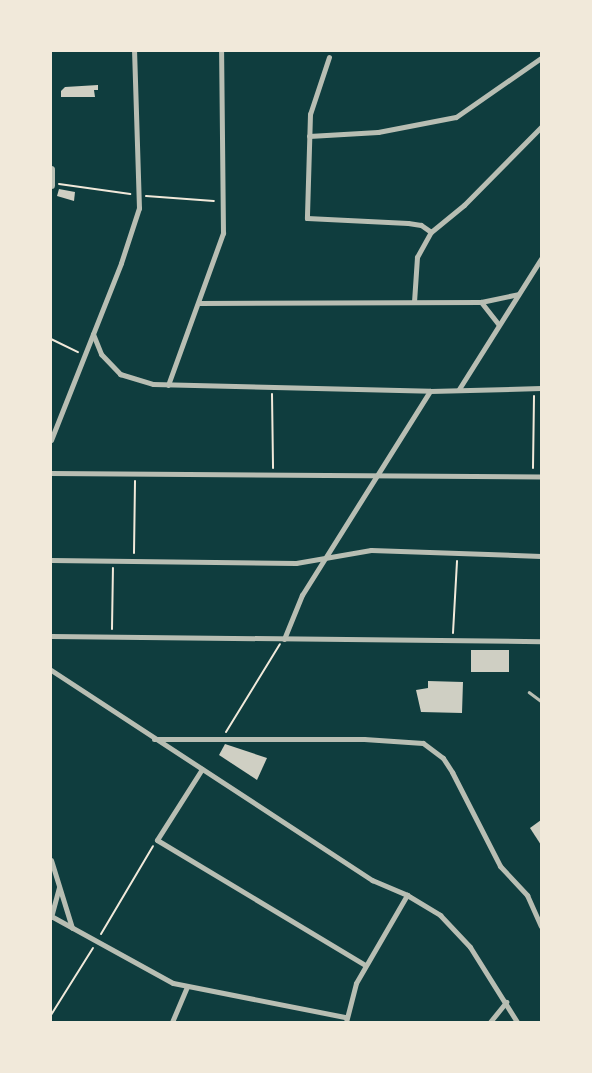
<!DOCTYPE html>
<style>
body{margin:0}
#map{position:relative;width:592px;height:1073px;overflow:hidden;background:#0f3d3e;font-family:"Roboto Condensed",sans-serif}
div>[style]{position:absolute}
.building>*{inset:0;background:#cfcfc3}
.path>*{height:2px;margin:-1px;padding:0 1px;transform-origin:1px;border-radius:1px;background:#f1e9da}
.service>*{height:2.5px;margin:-1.25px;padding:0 1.25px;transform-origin:1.25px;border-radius:1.25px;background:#b8beb3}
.minor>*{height:5px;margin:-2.5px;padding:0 2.5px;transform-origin:2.5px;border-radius:2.5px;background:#b8beb3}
.tertiary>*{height:7px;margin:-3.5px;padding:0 3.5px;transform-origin:3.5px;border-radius:3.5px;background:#b8beb3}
span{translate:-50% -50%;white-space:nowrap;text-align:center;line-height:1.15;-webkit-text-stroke:7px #f1e9da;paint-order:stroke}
.frame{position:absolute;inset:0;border:52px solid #f1e9da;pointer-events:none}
</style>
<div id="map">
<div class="building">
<div style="clip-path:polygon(98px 85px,98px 90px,94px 90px,95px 97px,61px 97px,61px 91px,65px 87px)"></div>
<div style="clip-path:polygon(59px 189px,75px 192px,74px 201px,57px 196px)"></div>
<div style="clip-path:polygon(471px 650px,509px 650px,509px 672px,471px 672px)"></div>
<div style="clip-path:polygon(428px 681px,463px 682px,462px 713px,421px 712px,416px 690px,428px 688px)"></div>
<div style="clip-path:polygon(225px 744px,267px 758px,257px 780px,219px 755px)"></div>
<div style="clip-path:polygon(541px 820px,541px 845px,530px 828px)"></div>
</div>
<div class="path">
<div style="left:59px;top:184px;width:72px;rotate:8deg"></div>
<div style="left:146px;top:196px;width:68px;rotate:4.2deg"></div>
<div style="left:51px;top:339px;width:30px;rotate:26deg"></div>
<div style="left:272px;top:394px;width:74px;rotate:89.2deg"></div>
<div style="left:533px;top:468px;width:72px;rotate:-89.2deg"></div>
<div style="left:134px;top:553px;width:72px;rotate:-89.2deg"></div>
<div style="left:112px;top:629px;width:61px;rotate:-89.1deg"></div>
<div style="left:453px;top:633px;width:72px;rotate:-86.8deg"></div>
<div style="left:226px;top:732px;width:103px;rotate:-58.5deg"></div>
<div style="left:101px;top:934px;width:102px;rotate:-59.4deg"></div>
<div style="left:51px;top:1015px;width:79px;rotate:-57.9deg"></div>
</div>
<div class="service">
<div style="left:529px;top:692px;width:15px;rotate:37deg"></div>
</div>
<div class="minor">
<div style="left:329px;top:57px;width:60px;rotate:108.4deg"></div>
<div style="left:310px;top:114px;width:104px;rotate:91.7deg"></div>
<div style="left:307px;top:218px;width:101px;rotate:2.8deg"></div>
<div style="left:408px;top:223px;width:13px;rotate:9deg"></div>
<div style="left:421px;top:225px;width:12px;rotate:35deg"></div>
<div style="left:309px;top:136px;width:69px;rotate:-3.3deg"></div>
<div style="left:378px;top:132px;width:79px;rotate:-10.9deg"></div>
<div style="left:456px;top:117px;width:103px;rotate:-34.8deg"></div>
<div style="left:414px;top:302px;width:45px;rotate:-86.2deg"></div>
<div style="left:417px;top:257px;width:29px;rotate:-61deg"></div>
<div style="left:431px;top:232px;width:43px;rotate:-39.3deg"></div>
<div style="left:464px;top:205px;width:110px;rotate:-45.4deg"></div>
<div style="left:481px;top:302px;width:28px;rotate:52deg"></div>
<div style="left:199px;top:303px;width:282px;rotate:-0.2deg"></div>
<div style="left:481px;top:302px;width:38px;rotate:-12deg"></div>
<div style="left:93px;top:334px;width:22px;rotate:68deg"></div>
<div style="left:101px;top:354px;width:28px;rotate:46deg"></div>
<div style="left:120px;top:374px;width:34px;rotate:17deg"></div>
<div style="left:153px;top:384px;width:277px;rotate:1.4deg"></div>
<div style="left:430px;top:391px;width:111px;rotate:-1.5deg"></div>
<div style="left:168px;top:385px;width:162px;rotate:-70.1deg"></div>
<div style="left:223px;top:233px;width:182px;rotate:-90.6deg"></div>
<div style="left:459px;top:389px;width:154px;rotate:-57.8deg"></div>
<div style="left:51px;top:440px;width:190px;rotate:-68.4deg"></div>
<div style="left:121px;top:263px;width:58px;rotate:-71.9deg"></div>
<div style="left:139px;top:208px;width:157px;rotate:-91.8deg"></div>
<div style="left:51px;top:473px;width:490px;rotate:0.4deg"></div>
<div style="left:51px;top:560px;width:245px;rotate:0.7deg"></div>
<div style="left:296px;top:563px;width:76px;rotate:-9.8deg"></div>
<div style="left:371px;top:550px;width:170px;rotate:2deg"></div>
<div style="left:51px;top:636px;width:490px;rotate:0.6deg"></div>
<div style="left:284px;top:639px;width:48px;rotate:-67.8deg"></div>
<div style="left:302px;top:595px;width:241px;rotate:-57.9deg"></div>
<div style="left:51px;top:670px;width:384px;rotate:33.2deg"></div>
<div style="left:372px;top:880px;width:38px;rotate:23deg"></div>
<div style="left:407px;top:895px;width:39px;rotate:31deg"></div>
<div style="left:440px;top:915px;width:44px;rotate:46.8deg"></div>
<div style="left:470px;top:947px;width:89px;rotate:57.9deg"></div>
<div style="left:154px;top:739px;width:210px"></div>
<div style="left:364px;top:739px;width:59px;rotate:3.9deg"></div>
<div style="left:423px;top:743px;width:25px;rotate:37deg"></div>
<div style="left:443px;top:758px;width:17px;rotate:57deg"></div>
<div style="left:452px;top:772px;width:106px;rotate:62.9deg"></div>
<div style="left:500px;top:866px;width:40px;rotate:47deg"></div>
<div style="left:527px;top:895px;width:34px;rotate:66deg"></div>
<div style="left:202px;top:769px;width:84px;rotate:122.4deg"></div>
<div style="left:157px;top:840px;width:243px;rotate:31deg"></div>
<div style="left:51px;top:860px;width:71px;rotate:72.8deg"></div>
<div style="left:51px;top:916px;width:139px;rotate:28.8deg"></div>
<div style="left:173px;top:983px;width:175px;rotate:11.2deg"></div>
<div style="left:51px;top:917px;width:31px;rotate:-75deg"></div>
<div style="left:172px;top:1022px;width:38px;rotate:-67deg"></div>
<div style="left:346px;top:1022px;width:40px;rotate:-75.6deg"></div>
<div style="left:356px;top:983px;width:102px;rotate:-59.9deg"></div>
<div style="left:490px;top:1022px;width:26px;rotate:-51deg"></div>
</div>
<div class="tertiary">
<div style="left:51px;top:169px;width:16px;rotate:90deg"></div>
</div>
<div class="frame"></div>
</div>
